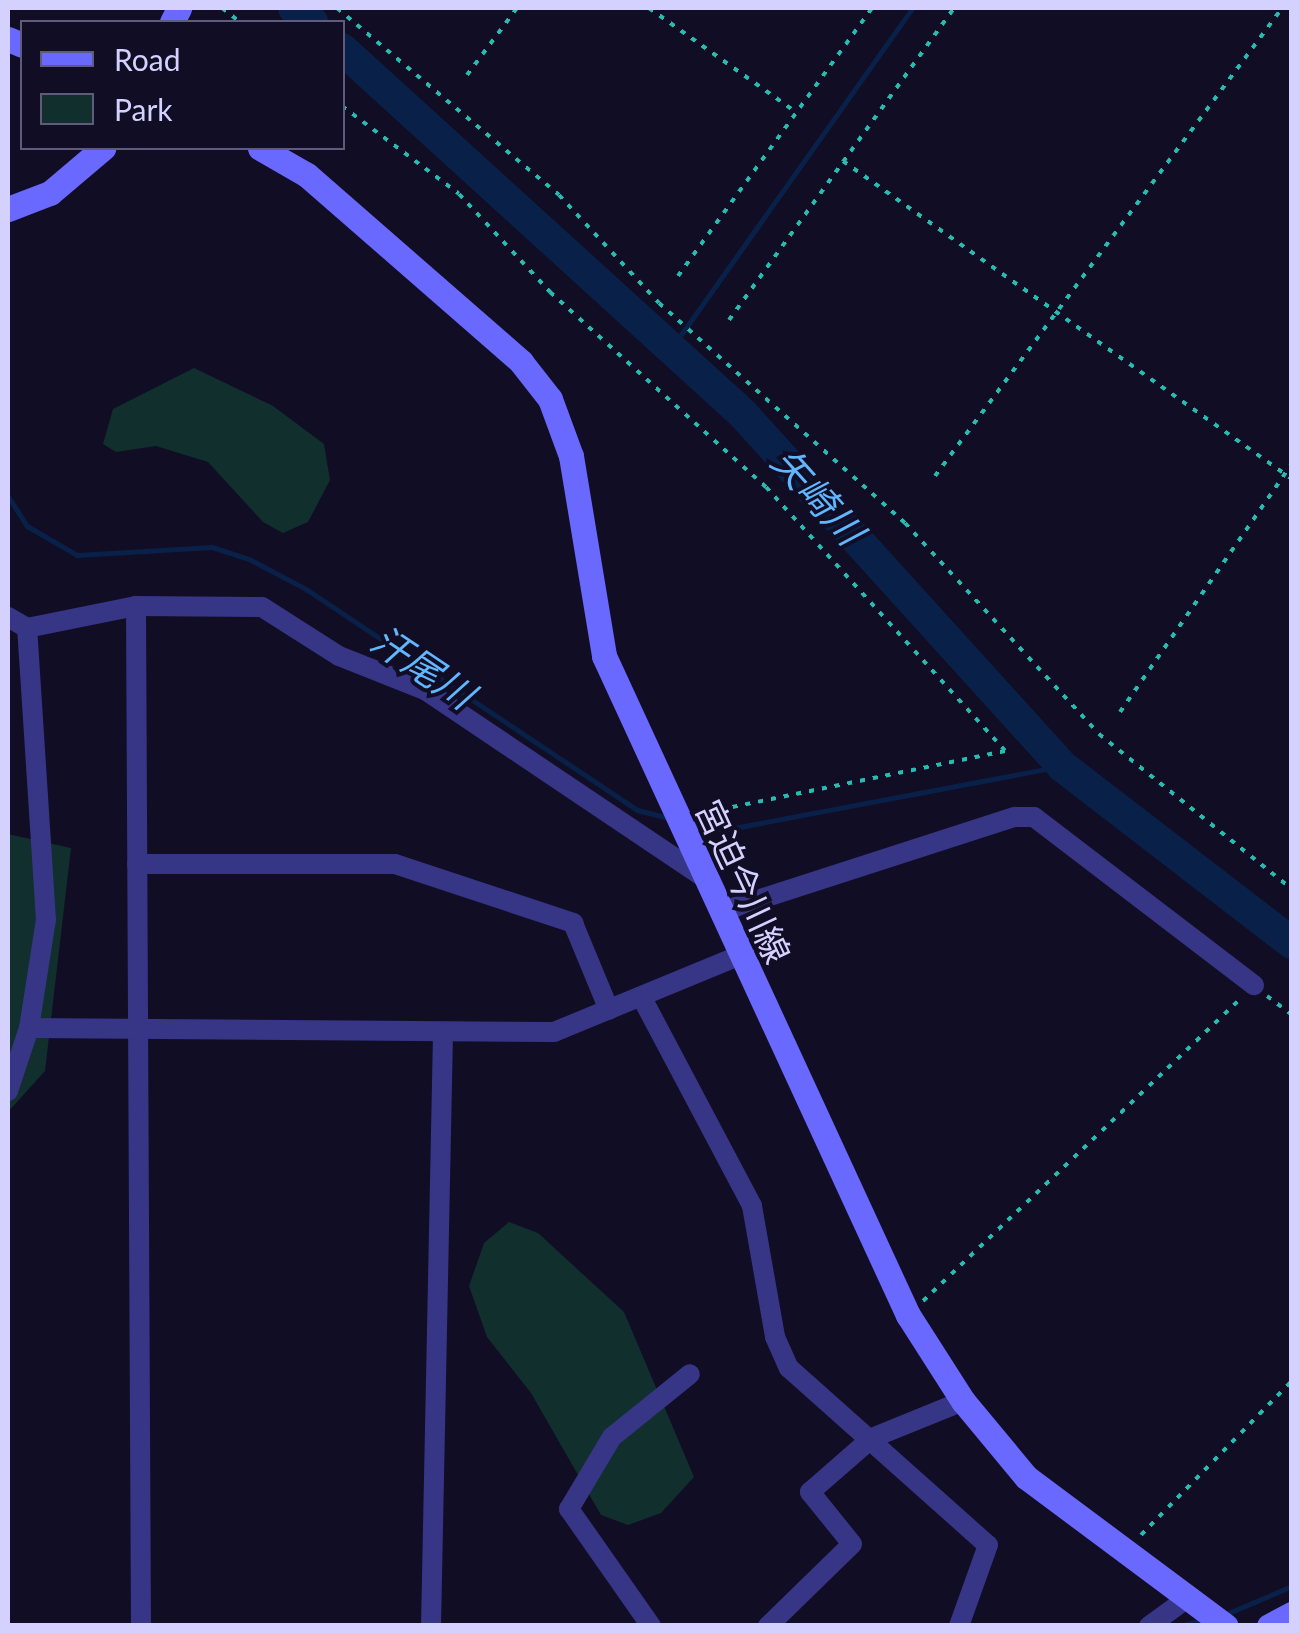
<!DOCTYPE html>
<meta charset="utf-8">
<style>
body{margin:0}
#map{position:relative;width:1299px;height:1633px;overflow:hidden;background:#110d25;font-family:Lato,"Noto Sans JP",sans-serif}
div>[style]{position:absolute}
.green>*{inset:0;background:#102f2d}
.stream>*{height:5px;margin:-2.5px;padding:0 2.5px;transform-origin:2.5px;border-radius:2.5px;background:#092148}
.river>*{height:32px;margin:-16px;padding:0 16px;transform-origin:16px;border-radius:16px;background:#092148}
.path>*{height:4px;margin-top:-2px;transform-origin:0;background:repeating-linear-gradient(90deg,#28bcb1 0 5px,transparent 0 13px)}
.street>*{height:20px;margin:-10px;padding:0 10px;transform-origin:10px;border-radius:10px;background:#373586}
.secondary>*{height:25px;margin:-12.5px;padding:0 12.5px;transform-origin:12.5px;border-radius:12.5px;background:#6968ff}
span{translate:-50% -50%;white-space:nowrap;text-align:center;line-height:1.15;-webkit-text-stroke:8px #110d25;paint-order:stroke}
.street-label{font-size:35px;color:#d5d1ff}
.water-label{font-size:38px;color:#5fb7ff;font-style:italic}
.frame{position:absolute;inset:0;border:10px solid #d5d1ff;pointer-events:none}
.legend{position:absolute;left:20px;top:20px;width:325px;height:130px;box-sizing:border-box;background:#110d25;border:2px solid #5f5b7c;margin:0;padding:12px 18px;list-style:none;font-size:30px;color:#d5d1ff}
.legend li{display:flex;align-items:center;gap:20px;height:50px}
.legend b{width:50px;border:2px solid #5f5b7c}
</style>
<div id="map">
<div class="green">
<i style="clip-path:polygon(194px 368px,273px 406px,324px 444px,330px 480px,308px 522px,283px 533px,263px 522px,208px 462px,156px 446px,116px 452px,103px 444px,113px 409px)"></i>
<i style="clip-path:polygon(8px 834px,71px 848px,45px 1071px,8px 1112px)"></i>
<i style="clip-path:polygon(509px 1222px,538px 1233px,624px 1312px,694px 1477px,661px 1513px,628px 1525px,601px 1515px,531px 1393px,487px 1337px,469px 1286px,484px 1243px)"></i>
</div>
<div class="stream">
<i style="left:673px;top:346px;width:414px;rotate:-54.7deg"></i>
<i style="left:8px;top:496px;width:36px;rotate:58deg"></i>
<i style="left:27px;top:526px;width:58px;rotate:30.1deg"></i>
<i style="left:77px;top:555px;width:135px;rotate:-3.4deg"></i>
<i style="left:212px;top:547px;width:39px;rotate:18deg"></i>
<i style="left:249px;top:559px;width:64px;rotate:27.8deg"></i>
<i style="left:306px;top:589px;width:398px;rotate:33.7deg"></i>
<i style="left:637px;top:810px;width:32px;rotate:14deg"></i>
<i style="left:693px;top:824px;width:26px;rotate:16deg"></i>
<i style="left:718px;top:831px;width:350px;rotate:-10.7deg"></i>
<i style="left:1226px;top:1614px;width:72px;rotate:-23deg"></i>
<i style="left:1180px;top:1626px;width:22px;rotate:-16deg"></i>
</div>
<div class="river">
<i style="left:294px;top:8px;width:23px;rotate:38deg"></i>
<i style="left:342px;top:49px;width:541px;rotate:42.3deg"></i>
<i style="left:742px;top:413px;width:476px;rotate:47.8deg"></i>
<i style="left:1062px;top:766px;width:290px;rotate:37.6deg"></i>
</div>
<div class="path">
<i style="left:222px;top:8px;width:23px;rotate:38deg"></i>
<i style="left:337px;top:8px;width:290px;rotate:40.1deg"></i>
<i style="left:559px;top:195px;width:147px;rotate:47.2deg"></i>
<i style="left:659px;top:303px;width:330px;rotate:41.8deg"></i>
<i style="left:905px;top:523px;width:287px;rotate:47.4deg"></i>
<i style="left:1099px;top:734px;width:248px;rotate:38.8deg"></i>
<i style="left:649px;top:8px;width:180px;rotate:35.3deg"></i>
<i style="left:467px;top:75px;width:84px;rotate:-53.3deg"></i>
<i style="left:342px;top:106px;width:146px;rotate:36.9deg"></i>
<i style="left:459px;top:194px;width:134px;rotate:47.1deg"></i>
<i style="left:550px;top:292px;width:291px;rotate:42.1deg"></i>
<i style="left:766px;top:487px;width:356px;rotate:47.8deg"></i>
<i style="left:1005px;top:751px;width:312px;rotate:168.4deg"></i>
<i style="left:843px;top:161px;width:550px;rotate:35.31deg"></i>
<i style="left:678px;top:276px;width:331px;rotate:-54.1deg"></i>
<i style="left:729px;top:320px;width:385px;rotate:-54.2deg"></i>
<i style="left:935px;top:476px;width:583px;rotate:-53.44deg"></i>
<i style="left:1120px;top:712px;width:302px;rotate:-55.3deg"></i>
<i style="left:1267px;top:996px;width:31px;rotate:37deg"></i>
<i style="left:923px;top:1301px;width:441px;rotate:-43.6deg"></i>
<i style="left:1141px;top:1535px;width:216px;rotate:-45.6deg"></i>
</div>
<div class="street">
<i style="left:136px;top:606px;width:1020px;rotate:89.72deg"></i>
<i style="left:8px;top:617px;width:22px;rotate:30deg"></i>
<i style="left:27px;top:628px;width:111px;rotate:-11.4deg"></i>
<i style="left:136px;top:606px;width:126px;rotate:0.5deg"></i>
<i style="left:262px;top:607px;width:91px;rotate:32.5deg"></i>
<i style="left:339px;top:656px;width:92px;rotate:21.6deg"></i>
<i style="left:425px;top:690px;width:335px;rotate:33.9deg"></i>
<i style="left:137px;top:864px;width:258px"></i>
<i style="left:395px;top:864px;width:188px;rotate:18.3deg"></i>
<i style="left:573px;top:923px;width:94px;rotate:67.5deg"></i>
<i style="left:720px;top:912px;width:310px;rotate:-17.9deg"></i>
<i style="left:1015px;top:817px;width:19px"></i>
<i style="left:1034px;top:817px;width:277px;rotate:37.4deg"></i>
<i style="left:642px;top:998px;width:235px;rotate:62.1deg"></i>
<i style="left:752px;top:1206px;width:133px;rotate:80deg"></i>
<i style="left:775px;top:1337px;width:34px;rotate:66deg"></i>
<i style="left:789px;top:1368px;width:266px;rotate:41.7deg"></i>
<i style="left:988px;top:1545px;width:86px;rotate:109.7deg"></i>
<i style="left:29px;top:1028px;width:525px;rotate:0.44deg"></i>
<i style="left:554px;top:1032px;width:202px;rotate:-22.4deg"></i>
<i style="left:8px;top:1091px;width:66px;rotate:-71.6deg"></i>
<i style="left:29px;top:1028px;width:109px;rotate:-81.1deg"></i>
<i style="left:46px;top:920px;width:293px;rotate:-93.7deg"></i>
<i style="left:431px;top:1626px;width:593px;rotate:-88.84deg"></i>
<i style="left:651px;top:1626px;width:143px;rotate:-125deg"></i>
<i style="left:569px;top:1509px;width:84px;rotate:-59.2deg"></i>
<i style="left:612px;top:1437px;width:100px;rotate:-38.9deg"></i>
<i style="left:768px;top:1626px;width:117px;rotate:-44.3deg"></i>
<i style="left:852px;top:1544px;width:67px;rotate:-128.9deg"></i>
<i style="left:810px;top:1492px;width:82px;rotate:-41.1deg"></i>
<i style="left:872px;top:1438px;width:98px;rotate:-22.1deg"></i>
<i style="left:1149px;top:1626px;width:49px;rotate:-35.9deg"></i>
</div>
<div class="secondary">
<i style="left:172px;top:22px;width:16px;rotate:-63deg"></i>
<i style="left:8px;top:39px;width:15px;rotate:23deg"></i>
<i style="left:260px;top:148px;width:54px;rotate:29.9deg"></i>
<i style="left:307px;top:175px;width:284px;rotate:41.1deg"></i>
<i style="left:521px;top:362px;width:47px;rotate:51.9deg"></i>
<i style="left:550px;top:399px;width:61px;rotate:69.8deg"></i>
<i style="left:571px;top:456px;width:203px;rotate:80.6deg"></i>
<i style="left:604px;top:656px;width:726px;rotate:65.24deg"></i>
<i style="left:908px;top:1315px;width:102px;rotate:57.4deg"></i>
<i style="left:963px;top:1401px;width:99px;rotate:50.3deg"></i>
<i style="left:1026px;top:1477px;width:249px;rotate:36.7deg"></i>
<i style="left:8px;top:209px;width:45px;rotate:-20.9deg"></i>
<i style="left:50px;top:193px;width:70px;rotate:-40.3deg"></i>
<i style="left:1269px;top:1626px;width:26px;rotate:-28deg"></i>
</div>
<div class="street-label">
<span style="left:744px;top:881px;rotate:65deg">宮迫今川線</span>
</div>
<div class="water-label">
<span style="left:818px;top:496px;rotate:48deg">矢崎川</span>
<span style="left:423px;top:667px;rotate:34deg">汗尾川</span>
</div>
<div class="frame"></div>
<ul class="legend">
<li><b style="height:12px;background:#6968ff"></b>Road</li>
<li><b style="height:28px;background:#102f2d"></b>Park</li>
</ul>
</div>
